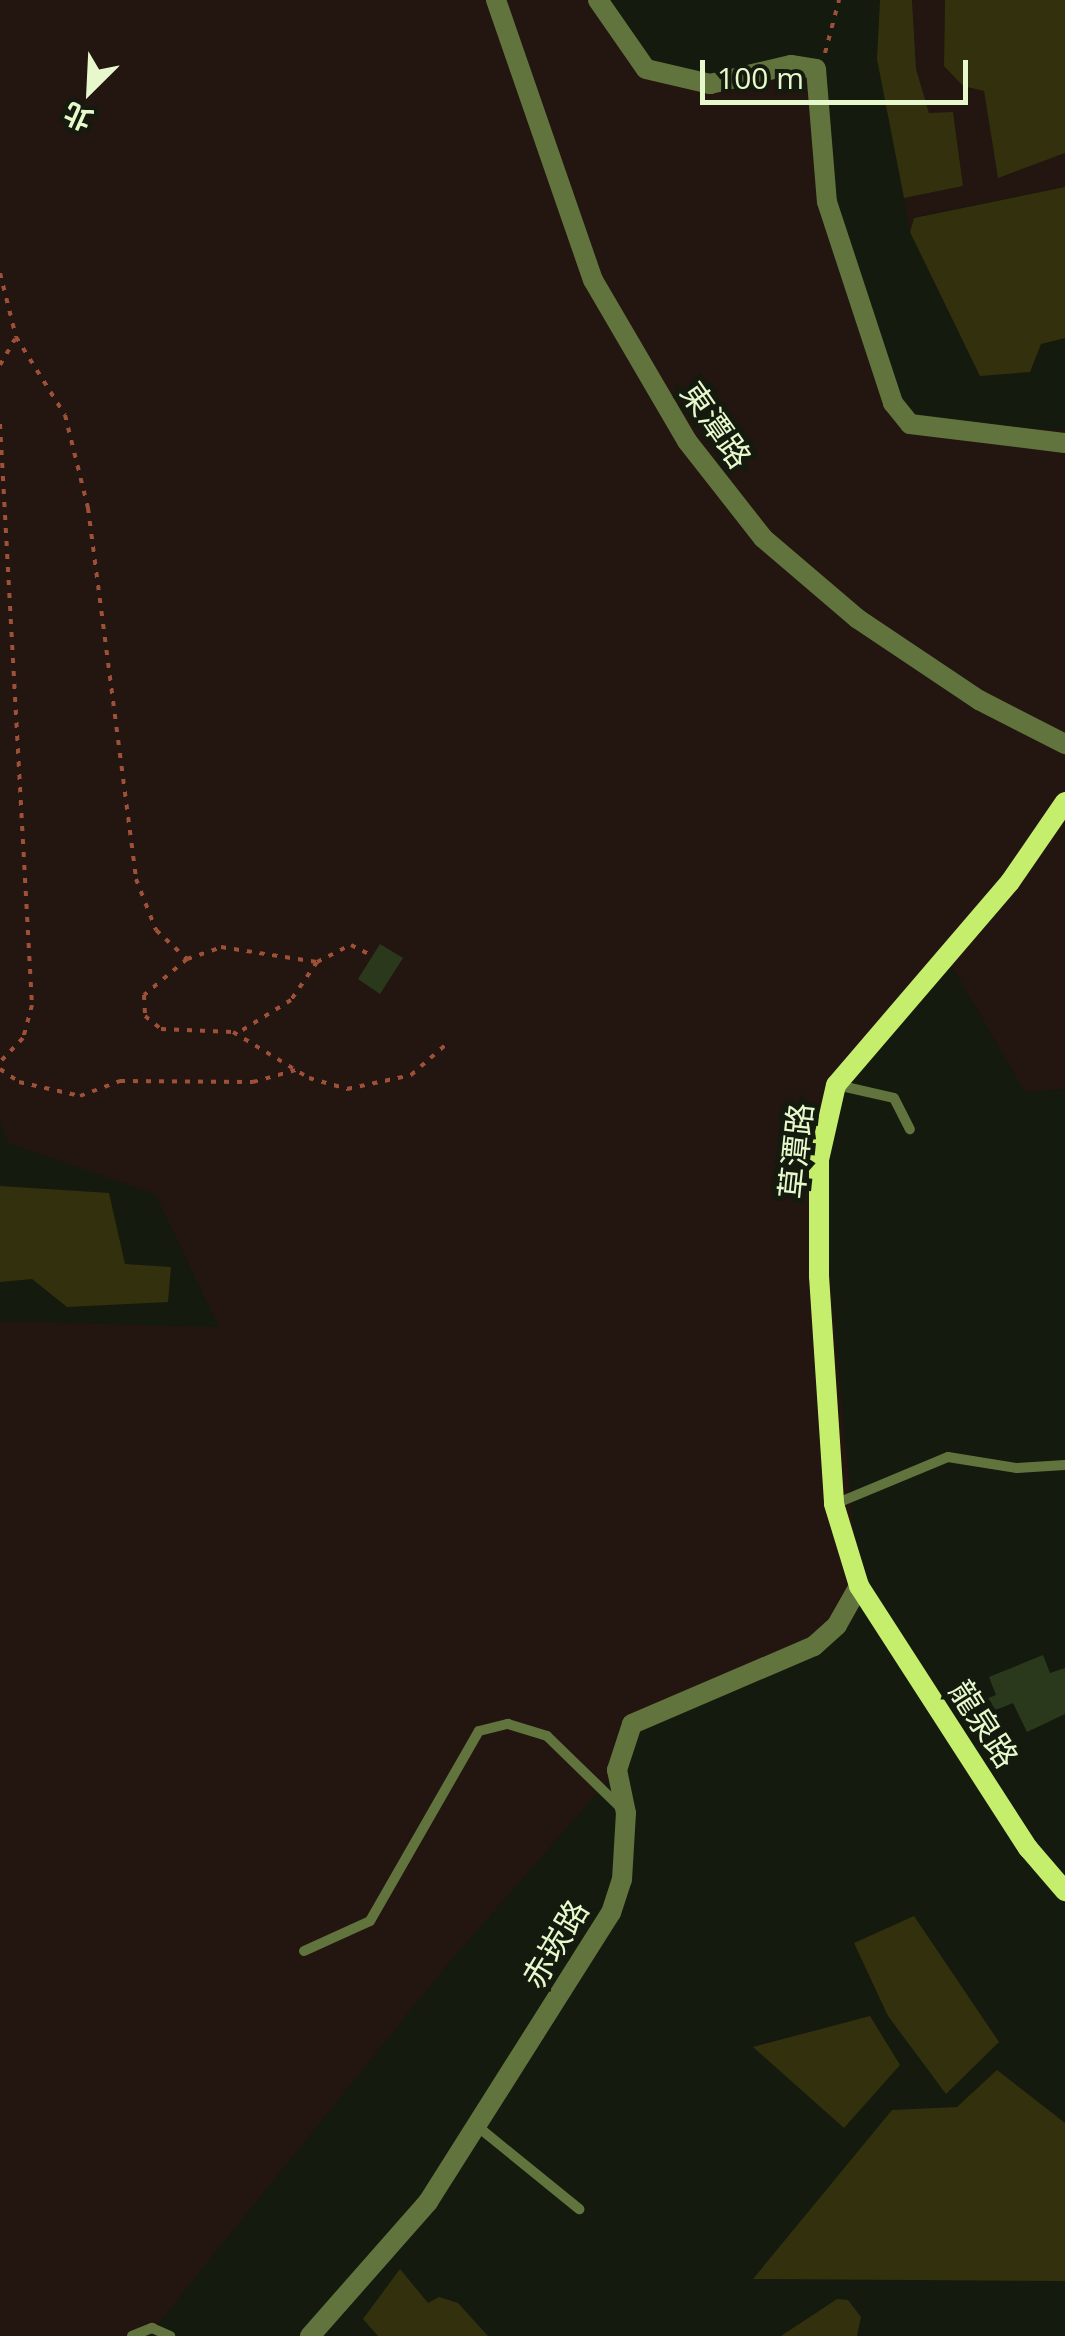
<!DOCTYPE html>
<meta charset="utf-8">
<style>
body{margin:0}
#map{position:relative;width:1065px;height:2336px;overflow:hidden;background:#141a0d;font-family:"Open Sans","Noto Sans TC",sans-serif}
div>[style]{position:absolute}
.green>*{inset:0;background:#231510}
.water>*{inset:0;background:#33300d}
.building>*{inset:0;background:#2a391b}
.path>*{height:4px;margin-top:-2px;transform-origin:0;background:repeating-linear-gradient(90deg,#9f5039 0 5px,transparent 0 13px)}
.lane>*{height:10px;margin:-5px;padding:0 5px;transform-origin:5px;border-radius:5px;background:#62743d}
.street>*{height:20px;margin:-10px;padding:0 10px;transform-origin:10px;border-radius:10px;background:#62743d}
.secondary>*{height:20px;margin:-10px;padding:0 10px;transform-origin:10px;border-radius:10px;background:#c6ee6d}
span{translate:-50% -50%;white-space:nowrap;text-align:center;line-height:1.15;-webkit-text-stroke:10px #141a0d;paint-order:stroke}
.street-label{font-size:32px;color:#e7f9cc}
.north{position:absolute;left:40px;top:40px;width:100px;height:100px;-webkit-text-stroke:8px #141a0d;paint-order:stroke;rotate:204deg;font-size:28px;font-weight:700;line-height:40px;text-align:center;color:#e7f9cc}
.north::after{content:'';display:block;margin:auto;width:35px;height:45px;background:#e7f9cc;clip-path:polygon(50% 0,100% 100%,50% 72%,0 100%)}
.scale{position:absolute;left:700px;top:60px;width:268px;height:45px;box-sizing:border-box;border:5px solid #e7f9cc;border-top:0;padding-left:12px;font-size:30px;line-height:35px;white-space:nowrap;color:#e7f9cc;-webkit-text-stroke:8px #141a0d;paint-order:stroke}
</style>
<div id="map">
<div class="green">
<i style="clip-path:polygon(0 0,598px 0,646px 69px,710px 84px,816px 69px,827px 202px,910px 424px,1065px 430px,1065px 1089px,1025px 1092px,946px 956px,836px 1085px,819px 1160px,859px 1586px,837px 1625px,655px 1714px,622px 1742px,617px 1770px,446px 1966px,148px 2336px,0 2336px,0 1321px,219px 1327px,155px 1194px,8px 1143px,0 1121px)"></i>
<i style="clip-path:polygon(912px 0,945px 0,944px 66px,963px 86px,984px 91px,998px 177px,1065px 153px,1065px 187px,914px 217px,910px 232px,904px 198px,963px 186px,953px 113px,929px 114px,916px 69px)"></i>
</div>
<div class="water">
<i style="clip-path:polygon(880px 0,912px 0,916px 69px,929px 113px,953px 112px,963px 186px,904px 198px,877px 59px)"></i>
<i style="clip-path:polygon(945px 0,1065px 0,1065px 153px,998px 178px,984px 91px,963px 86px,944px 66px)"></i>
<i style="clip-path:polygon(1065px 187px,1065px 338px,1041px 344px,1030px 372px,980px 376px,910px 232px,914px 218px)"></i>
<i style="clip-path:polygon(0 1186px,109px 1193px,125px 1264px,171px 1267px,168px 1302px,67px 1307px,32px 1279px,0 1282px)"></i>
<i style="clip-path:polygon(914px 1916px,999px 2042px,946px 2094px,888px 2016px,854px 1943px)"></i>
<i style="clip-path:polygon(870px 2016px,900px 2065px,844px 2128px,753px 2047px)"></i>
<i style="clip-path:polygon(997px 2070px,1065px 2123px,1065px 2281px,753px 2279px,892px 2110px,957px 2107px)"></i>
<i style="clip-path:polygon(400px 2269px,428px 2303px,439px 2297px,458px 2303px,488px 2336px,378px 2336px,363px 2319px)"></i>
<i style="clip-path:polygon(837px 2299px,848px 2300px,861px 2317px,857px 2336px,781px 2336px)"></i>
</div>
<div class="building">
<i style="clip-path:polygon(380px 944px,403px 958px,380px 994px,358px 979px)"></i>
<i style="clip-path:polygon(1043px 1655px,1050px 1673px,1065px 1668px,1065px 1714px,1027px 1732px,1013px 1703px,991px 1712px,986px 1699px,996px 1695px,989px 1677px)"></i>
</div>
<div class="path">
<i style="left:825px;top:53px;width:55px;rotate:-75.2deg"></i>
<i style="left:0;top:273px;width:66px;rotate:76deg"></i>
<i style="left:16px;top:337px;width:92px;rotate:57.9deg"></i>
<i style="left:65px;top:415px;width:96px;rotate:76.1deg"></i>
<i style="left:88px;top:508px;width:374px;rotate:82.6deg"></i>
<i style="left:136px;top:879px;width:55px;rotate:68.6deg"></i>
<i style="left:156px;top:930px;width:42px;rotate:43.1deg"></i>
<i style="left:187px;top:959px;width:56px;rotate:140.1deg"></i>
<i style="left:144px;top:995px;width:21px;rotate:87deg"></i>
<i style="left:145px;top:1016px;width:21px;rotate:39deg"></i>
<i style="left:161px;top:1029px;width:72px;rotate:2.4deg"></i>
<i style="left:233px;top:1032px;width:89px;rotate:31.2deg"></i>
<i style="left:309px;top:1078px;width:40px;rotate:16deg"></i>
<i style="left:347px;top:1089px;width:66px;rotate:-12.3deg"></i>
<i style="left:411px;top:1075px;width:52px;rotate:-41.1deg"></i>
<i style="left:0;top:365px;width:30px;rotate:-60deg"></i>
<i style="left:0;top:424px;width:582px;rotate:86.85deg"></i>
<i style="left:32px;top:1005px;width:34px;rotate:105deg"></i>
<i style="left:23px;top:1038px;width:33px;rotate:134deg"></i>
<i style="left:187px;top:959px;width:36px;rotate:-19deg"></i>
<i style="left:221px;top:947px;width:97px;rotate:8.9deg"></i>
<i style="left:317px;top:962px;width:46px;rotate:124.4deg"></i>
<i style="left:291px;top:1000px;width:65px;rotate:148.3deg"></i>
<i style="left:317px;top:962px;width:38px;rotate:-27deg"></i>
<i style="left:351px;top:945px;width:25px;rotate:27deg"></i>
<i style="left:0;top:1069px;width:23px;rotate:34deg"></i>
<i style="left:19px;top:1082px;width:63px;rotate:12.9deg"></i>
<i style="left:80px;top:1096px;width:43px;rotate:-20.6deg"></i>
<i style="left:120px;top:1081px;width:133px;rotate:0.4deg"></i>
<i style="left:253px;top:1082px;width:45px;rotate:-15.6deg"></i>
</div>
<div class="lane">
<i style="left:837px;top:1085px;width:58px;rotate:12.8deg"></i>
<i style="left:894px;top:1098px;width:35px;rotate:63deg"></i>
<i style="left:835px;top:1504px;width:122px;rotate:-22.6deg"></i>
<i style="left:948px;top:1457px;width:70px;rotate:9.1deg"></i>
<i style="left:1017px;top:1468px;width:48px;rotate:-3.6deg"></i>
<i style="left:304px;top:1951px;width:72px;rotate:-24.4deg"></i>
<i style="left:370px;top:1921px;width:219px;rotate:-60.2deg"></i>
<i style="left:479px;top:1731px;width:30px;rotate:-14deg"></i>
<i style="left:508px;top:1724px;width:41px;rotate:17.1deg"></i>
<i style="left:547px;top:1736px;width:105px;rotate:44.2deg"></i>
<i style="left:477px;top:2126px;width:132px;rotate:39.1deg"></i>
<i style="left:132px;top:2336px;width:22px;rotate:-22deg"></i>
<i style="left:152px;top:2328px;width:20px;rotate:24deg"></i>
</div>
<div class="street">
<i style="left:496px;top:0;width:296px;rotate:70.9deg"></i>
<i style="left:593px;top:280px;width:186px;rotate:59.7deg"></i>
<i style="left:687px;top:441px;width:123px;rotate:51.9deg"></i>
<i style="left:763px;top:538px;width:125px;rotate:40.5deg"></i>
<i style="left:858px;top:619px;width:146px;rotate:33.8deg"></i>
<i style="left:979px;top:700px;width:97px;rotate:27.1deg"></i>
<i style="left:598px;top:0;width:84px;rotate:55.2deg"></i>
<i style="left:646px;top:69px;width:66px;rotate:13.2deg"></i>
<i style="left:710px;top:84px;width:83px;rotate:-13.2deg"></i>
<i style="left:791px;top:65px;width:25px;rotate:9deg"></i>
<i style="left:816px;top:69px;width:133px;rotate:85.3deg"></i>
<i style="left:827px;top:202px;width:212px;rotate:71.8deg"></i>
<i style="left:893px;top:403px;width:27px;rotate:51deg"></i>
<i style="left:910px;top:424px;width:156px;rotate:7deg"></i>
<i style="left:310px;top:2336px;width:179px;rotate:-48.6deg"></i>
<i style="left:428px;top:2202px;width:342px;rotate:-57.7deg"></i>
<i style="left:611px;top:1913px;width:35px;rotate:-72deg"></i>
<i style="left:622px;top:1880px;width:67px;rotate:-86.6deg"></i>
<i style="left:626px;top:1813px;width:44px;rotate:-101.8deg"></i>
<i style="left:617px;top:1770px;width:48px;rotate:-71.9deg"></i>
<i style="left:632px;top:1724px;width:198px;rotate:-23.2deg"></i>
<i style="left:814px;top:1646px;width:31px;rotate:-42deg"></i>
<i style="left:837px;top:1625px;width:45px;rotate:-60.6deg"></i>
</div>
<div class="secondary">
<i style="left:1065px;top:802px;width:97px;rotate:124.5deg"></i>
<i style="left:1010px;top:882px;width:267px;rotate:130.6deg"></i>
<i style="left:836px;top:1085px;width:77px;rotate:102.8deg"></i>
<i style="left:819px;top:1160px;width:116px;rotate:90deg"></i>
<i style="left:819px;top:1276px;width:228px;rotate:86.2deg"></i>
<i style="left:834px;top:1504px;width:86px;rotate:73deg"></i>
<i style="left:859px;top:1586px;width:312px;rotate:57.2deg"></i>
<i style="left:1028px;top:1848px;width:57px;rotate:49.3deg"></i>
</div>
<div class="street-label">
<span style="left:716px;top:425px;rotate:55deg">東潭路</span>
<span style="left:796px;top:1151px;rotate:-84deg">草潭路</span>
<span style="left:984px;top:1724px;rotate:57deg">龍泉路</span>
<span style="left:555px;top:1944px;rotate:-59deg">赤崁路</span>
</div>
<div class="north">北</div>
<div class="scale">100 m</div>
</div>
